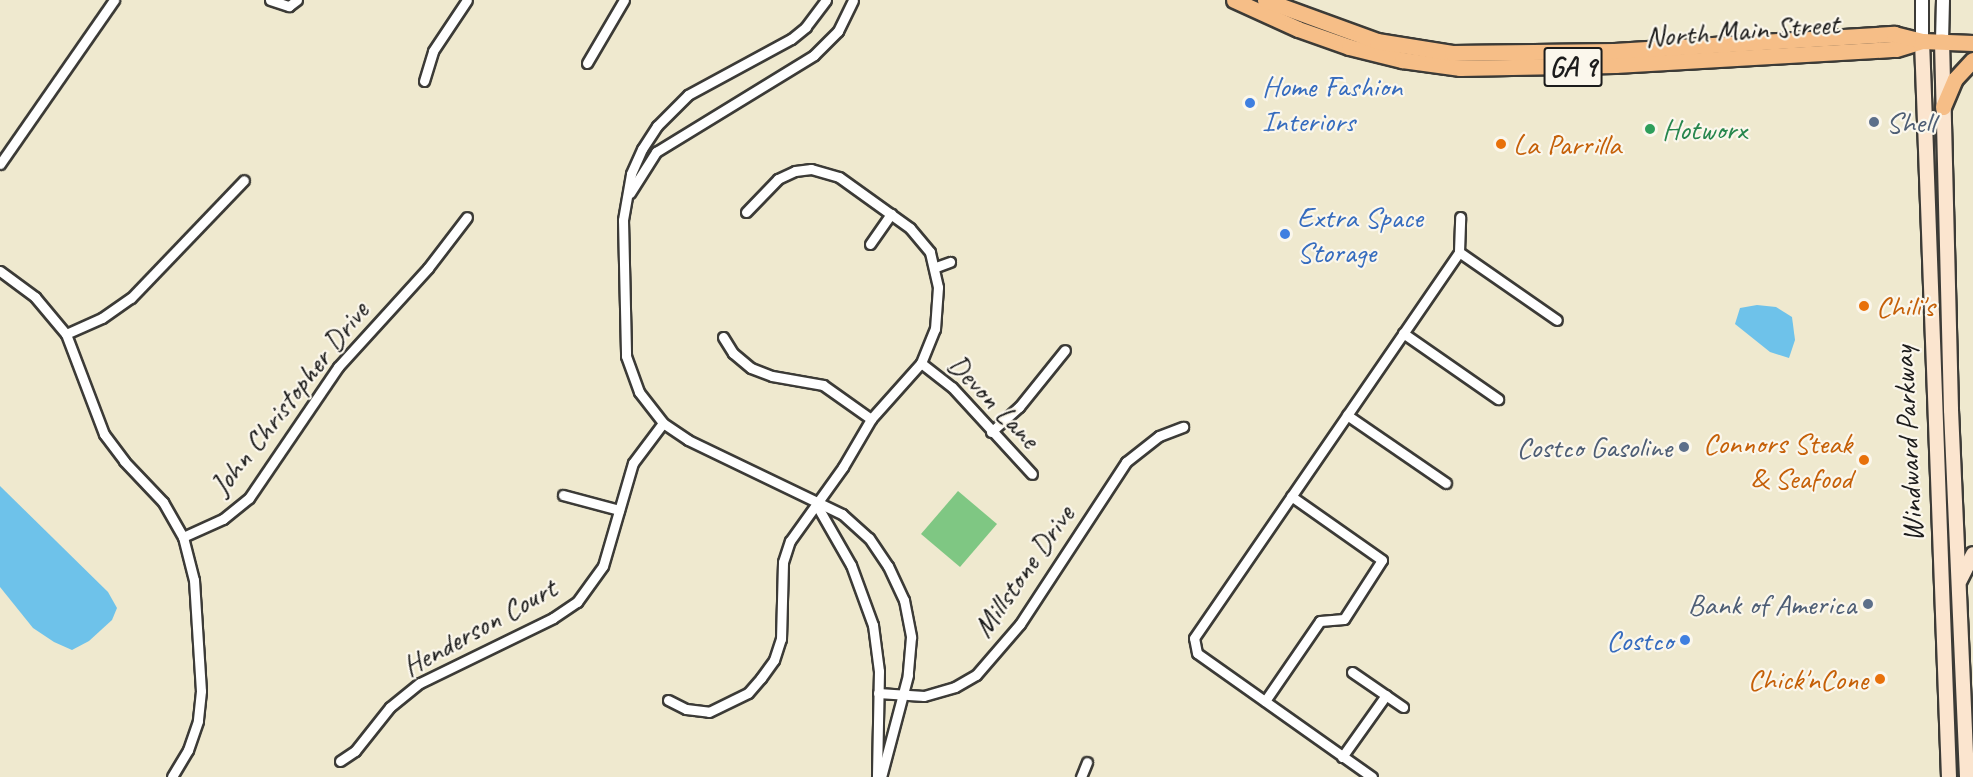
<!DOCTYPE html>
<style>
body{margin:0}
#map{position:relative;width:1973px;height:777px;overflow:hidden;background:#efe9cf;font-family:Caveat,sans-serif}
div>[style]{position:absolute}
.green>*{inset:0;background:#7fc783}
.water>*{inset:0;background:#6ec2ea}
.roads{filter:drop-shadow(2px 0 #3c3b37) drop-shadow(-2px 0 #3c3b37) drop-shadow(0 2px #3c3b37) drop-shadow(0 -2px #3c3b37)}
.minor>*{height:9px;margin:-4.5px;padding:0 4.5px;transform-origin:4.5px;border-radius:4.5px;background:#fff}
.tertiary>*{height:12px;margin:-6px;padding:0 6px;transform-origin:6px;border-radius:6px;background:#fff}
.secondary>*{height:14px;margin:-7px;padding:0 7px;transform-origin:7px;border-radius:7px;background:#fbe5cf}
.primary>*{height:15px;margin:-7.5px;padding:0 7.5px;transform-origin:7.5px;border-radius:7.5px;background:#f6be87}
.dots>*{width:16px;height:16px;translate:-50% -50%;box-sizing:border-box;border:3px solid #fbf7ec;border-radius:50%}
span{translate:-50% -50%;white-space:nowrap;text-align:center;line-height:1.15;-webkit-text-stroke:4.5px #fbf7ec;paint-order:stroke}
.shield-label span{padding:2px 4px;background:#fbf7ec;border:2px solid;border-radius:4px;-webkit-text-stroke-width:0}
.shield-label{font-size:28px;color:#1c1c1c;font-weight:700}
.street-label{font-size:30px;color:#1c1c1c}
.shop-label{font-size:30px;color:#366cbe}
.left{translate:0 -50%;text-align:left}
.right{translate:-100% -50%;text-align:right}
.service-label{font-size:30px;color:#4e5e75}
.leisure-label{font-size:30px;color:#27864d}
.food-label{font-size:30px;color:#c56008}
</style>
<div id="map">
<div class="green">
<i style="clip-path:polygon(1937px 281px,1942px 300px,1943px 379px,1938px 358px)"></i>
<i style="clip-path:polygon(958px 491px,997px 524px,960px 567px,921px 534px)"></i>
</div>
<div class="water">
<i style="clip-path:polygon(1757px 305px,1776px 307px,1792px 317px,1795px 340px,1789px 358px,1770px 352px,1735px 324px,1740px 308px)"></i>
<i style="clip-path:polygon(0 486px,108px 592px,117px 608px,112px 620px,89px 641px,72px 650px,54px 642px,33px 628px,0 587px)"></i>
</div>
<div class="roads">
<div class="minor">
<i style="left:270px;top:0;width:20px;rotate:18deg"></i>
<i style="left:289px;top:6px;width:10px;rotate:-37deg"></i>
<i style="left:826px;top:0;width:34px;rotate:127deg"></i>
<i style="left:806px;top:27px;width:19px;rotate:141deg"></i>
<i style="left:791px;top:39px;width:117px;rotate:151.5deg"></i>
<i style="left:688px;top:95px;width:44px;rotate:135deg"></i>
<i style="left:657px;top:126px;width:27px;rotate:123deg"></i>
<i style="left:642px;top:149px;width:27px;rotate:114deg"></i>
<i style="left:631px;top:174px;width:47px;rotate:99.9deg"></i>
<i style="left:623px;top:220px;width:136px;rotate:88.7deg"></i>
<i style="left:626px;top:356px;width:38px;rotate:70deg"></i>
<i style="left:639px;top:392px;width:39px;rotate:52deg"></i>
<i style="left:663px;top:423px;width:30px;rotate:34deg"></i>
<i style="left:688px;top:440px;width:171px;rotate:25.7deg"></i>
<i style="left:842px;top:514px;width:36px;rotate:42deg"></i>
<i style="left:869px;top:538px;width:34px;rotate:56deg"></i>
<i style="left:888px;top:566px;width:38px;rotate:65deg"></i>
<i style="left:904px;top:600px;width:38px;rotate:79deg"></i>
<i style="left:911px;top:637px;width:38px;rotate:95deg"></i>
<i style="left:908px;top:675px;width:106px;rotate:104.8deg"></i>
<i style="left:587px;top:63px;width:73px;rotate:-59.6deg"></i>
<i style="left:424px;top:81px;width:31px;rotate:-73deg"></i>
<i style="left:433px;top:51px;width:61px;rotate:-56.3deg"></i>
<i style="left:0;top:164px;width:200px;rotate:-55.2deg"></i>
<i style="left:630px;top:193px;width:49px;rotate:-57.6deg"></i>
<i style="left:656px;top:152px;width:185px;rotate:-31.5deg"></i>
<i style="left:814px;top:55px;width:34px;rotate:-45deg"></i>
<i style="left:838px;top:31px;width:34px;rotate:-64deg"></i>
<i style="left:870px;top:244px;width:37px;rotate:-55deg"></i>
<i style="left:1459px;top:252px;width:119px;rotate:34.8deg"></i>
<i style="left:936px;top:267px;width:15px;rotate:-20deg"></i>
<i style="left:0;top:271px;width:44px;rotate:36.6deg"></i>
<i style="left:35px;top:297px;width:48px;rotate:50deg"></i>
<i style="left:66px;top:334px;width:107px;rotate:69.2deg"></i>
<i style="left:104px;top:434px;width:34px;rotate:53deg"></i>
<i style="left:124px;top:461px;width:57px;rotate:46.4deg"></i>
<i style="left:163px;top:502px;width:40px;rotate:60.3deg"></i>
<i style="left:183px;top:537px;width:44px;rotate:75.7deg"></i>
<i style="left:194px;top:580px;width:111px;rotate:86.4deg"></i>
<i style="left:201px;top:691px;width:30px;rotate:96deg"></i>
<i style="left:198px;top:721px;width:31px;rotate:109deg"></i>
<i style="left:188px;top:750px;width:31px;rotate:121deg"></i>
<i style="left:1403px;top:333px;width:116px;rotate:34.8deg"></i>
<i style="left:66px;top:334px;width:39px;rotate:-24deg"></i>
<i style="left:102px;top:318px;width:35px;rotate:-35deg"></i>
<i style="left:131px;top:298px;width:163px;rotate:-46.2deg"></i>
<i style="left:723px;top:337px;width:19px;rotate:58deg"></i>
<i style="left:733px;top:353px;width:23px;rotate:40deg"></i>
<i style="left:751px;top:368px;width:22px;rotate:21deg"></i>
<i style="left:772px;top:376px;width:52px;rotate:10deg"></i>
<i style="left:823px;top:385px;width:59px;rotate:35.3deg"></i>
<i style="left:921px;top:363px;width:39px;rotate:38deg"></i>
<i style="left:952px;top:387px;width:118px;rotate:47.4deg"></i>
<i style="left:1347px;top:415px;width:120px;rotate:34.5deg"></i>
<i style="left:991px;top:432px;width:38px;rotate:-42deg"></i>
<i style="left:1019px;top:407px;width:73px;rotate:-51.1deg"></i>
<i style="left:563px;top:495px;width:58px;rotate:15deg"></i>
<i style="left:816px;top:504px;width:70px;rotate:60.2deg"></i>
<i style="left:851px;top:565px;width:64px;rotate:69.9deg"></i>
<i style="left:873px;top:625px;width:46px;rotate:82.6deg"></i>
<i style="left:879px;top:671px;width:106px;rotate:91.1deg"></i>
<i style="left:183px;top:537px;width:44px;rotate:-24.2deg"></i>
<i style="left:223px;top:519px;width:33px;rotate:-39deg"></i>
<i style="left:249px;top:498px;width:158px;rotate:-55.8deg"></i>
<i style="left:338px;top:367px;width:134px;rotate:-47.7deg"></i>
<i style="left:428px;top:268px;width:64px;rotate:-52.6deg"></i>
<i style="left:1352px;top:672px;width:62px;rotate:34.5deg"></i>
<i style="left:878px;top:693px;width:46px;rotate:3.7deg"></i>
<i style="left:924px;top:696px;width:32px;rotate:-16deg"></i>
<i style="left:955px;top:687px;width:24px;rotate:-30deg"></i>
<i style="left:976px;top:675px;width:67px;rotate:-49.2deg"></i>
<i style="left:1020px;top:624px;width:194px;rotate:-56.8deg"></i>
<i style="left:1126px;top:462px;width:42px;rotate:-38.2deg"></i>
<i style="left:1159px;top:436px;width:26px;rotate:-21deg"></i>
<i style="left:668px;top:700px;width:20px;rotate:27deg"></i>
<i style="left:686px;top:709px;width:23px;rotate:7deg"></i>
<i style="left:709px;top:712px;width:43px;rotate:-26deg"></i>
<i style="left:748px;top:693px;width:20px;rotate:-49deg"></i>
<i style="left:761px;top:678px;width:22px;rotate:-54deg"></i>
<i style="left:774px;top:660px;width:22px;rotate:-72deg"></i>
<i style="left:781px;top:639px;width:77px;rotate:-88.5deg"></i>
<i style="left:783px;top:562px;width:22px;rotate:-72deg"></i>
<i style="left:790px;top:541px;width:91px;rotate:-54.4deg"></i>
<i style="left:843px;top:467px;width:56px;rotate:-59.7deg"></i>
<i style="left:871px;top:419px;width:75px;rotate:-48.2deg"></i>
<i style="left:921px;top:363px;width:37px;rotate:-68deg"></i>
<i style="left:935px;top:329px;width:42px;rotate:-85.9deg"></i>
<i style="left:938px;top:287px;width:36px;rotate:-103deg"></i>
<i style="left:930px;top:252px;width:31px;rotate:-130deg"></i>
<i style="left:910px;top:228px;width:87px;rotate:-144.3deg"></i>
<i style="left:839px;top:177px;width:29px;rotate:-164deg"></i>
<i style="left:811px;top:169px;width:16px;rotate:173deg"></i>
<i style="left:795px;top:171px;width:19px;rotate:155deg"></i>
<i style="left:778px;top:179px;width:46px;rotate:134.1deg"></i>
<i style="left:1265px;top:701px;width:97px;rotate:-55.5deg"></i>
<i style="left:1320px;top:621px;width:24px;rotate:-5deg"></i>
<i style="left:1344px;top:619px;width:70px;rotate:-57.2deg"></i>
<i style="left:1382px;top:560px;width:111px;rotate:-144.9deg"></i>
<i style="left:1342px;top:757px;width:76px;rotate:-54.6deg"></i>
<i style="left:340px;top:761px;width:18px;rotate:-34deg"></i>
<i style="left:355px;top:751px;width:56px;rotate:-51.5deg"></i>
<i style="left:390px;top:707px;width:38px;rotate:-39deg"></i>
<i style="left:420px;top:683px;width:148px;rotate:-26deg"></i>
<i style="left:553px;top:618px;width:29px;rotate:-34deg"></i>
<i style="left:577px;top:602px;width:44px;rotate:-54.2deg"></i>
<i style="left:603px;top:566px;width:107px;rotate:-73.8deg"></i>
<i style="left:633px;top:463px;width:50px;rotate:-53.1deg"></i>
<i style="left:1081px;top:777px;width:16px;rotate:-68deg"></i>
<i style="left:1372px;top:777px;width:214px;rotate:-144.7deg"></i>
<i style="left:1197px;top:653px;width:15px;rotate:-101deg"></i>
<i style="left:1194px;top:638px;width:468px;rotate:-55.5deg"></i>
<i style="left:1459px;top:252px;width:35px;rotate:-88deg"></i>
</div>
<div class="tertiary">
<i style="left:1922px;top:41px;width:41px;rotate:-90deg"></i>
<i style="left:1942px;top:41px;width:41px;rotate:-88.6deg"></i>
</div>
<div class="secondary">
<i style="left:1922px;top:41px;width:736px;rotate:87.9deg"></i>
<i style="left:1942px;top:41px;width:369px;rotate:88.6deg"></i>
<i style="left:1951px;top:410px;width:367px;rotate:87.5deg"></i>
<i style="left:1960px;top:580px;width:29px;rotate:-63deg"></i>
</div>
<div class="primary">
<i style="left:1234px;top:0;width:70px;rotate:24.4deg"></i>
<i style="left:1298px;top:29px;width:54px;rotate:19.4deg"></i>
<i style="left:1349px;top:47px;width:55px;rotate:13.8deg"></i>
<i style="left:1402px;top:60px;width:59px;rotate:7.9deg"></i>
<i style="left:1460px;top:68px;width:155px;rotate:-1.1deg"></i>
<i style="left:1615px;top:65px;width:281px;rotate:-3.3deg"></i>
<i style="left:1896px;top:49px;width:27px;rotate:-17deg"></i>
<i style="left:1265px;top:0;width:119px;rotate:20.1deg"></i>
<i style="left:1377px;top:41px;width:76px;rotate:9.1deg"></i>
<i style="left:1452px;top:53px;width:162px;rotate:-0.7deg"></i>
<i style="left:1614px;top:51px;width:281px;rotate:-3.5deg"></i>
<i style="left:1894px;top:34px;width:29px;rotate:14deg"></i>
<i style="left:1922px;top:41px;width:51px;rotate:2.2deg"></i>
<i style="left:1943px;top:107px;width:30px;rotate:-67deg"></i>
<i style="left:1955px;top:79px;width:26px;rotate:-47deg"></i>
</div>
</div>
<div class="dots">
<i style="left:1250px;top:103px;background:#3f7fe0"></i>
<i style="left:1874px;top:122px;background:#5c6f8a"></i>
<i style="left:1650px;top:129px;background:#2e9e5b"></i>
<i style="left:1501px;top:144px;background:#e8710a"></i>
<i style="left:1285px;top:234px;background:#3f7fe0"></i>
<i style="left:1864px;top:306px;background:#e8710a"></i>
<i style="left:1684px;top:447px;background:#5c6f8a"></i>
<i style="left:1864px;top:460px;background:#e8710a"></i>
<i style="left:1868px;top:604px;background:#5c6f8a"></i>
<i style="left:1685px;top:640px;background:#3f7fe0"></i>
<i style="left:1880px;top:679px;background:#e8710a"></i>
</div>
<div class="shield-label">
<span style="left:1573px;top:67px">GA 9</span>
</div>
<div class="street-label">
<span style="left:1742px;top:30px;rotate:-4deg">North Main Street</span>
<span style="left:289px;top:398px;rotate:-52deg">John Christopher Drive</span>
<span style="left:994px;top:401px;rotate:46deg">Devon Lane</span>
<span style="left:1908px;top:444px;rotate:-93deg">Windward Parkway</span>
<span style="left:1023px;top:571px;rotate:-55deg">Millstone Drive</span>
<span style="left:479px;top:627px;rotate:-29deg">Henderson Court</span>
</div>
<div class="shop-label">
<span class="left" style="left:1262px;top:103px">Home Fashion<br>Interiors</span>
<span class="left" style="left:1297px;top:234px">Extra Space<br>Storage</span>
<span class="right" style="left:1673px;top:640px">Costco</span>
</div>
<div class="service-label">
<span class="left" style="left:1886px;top:122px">Shell</span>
<span class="right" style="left:1672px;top:447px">Costco Gasoline</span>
<span class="right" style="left:1856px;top:604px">Bank of America</span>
</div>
<div class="leisure-label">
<span class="left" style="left:1662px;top:129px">Hotworx</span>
</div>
<div class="food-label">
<span class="left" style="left:1513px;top:144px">La Parrilla</span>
<span class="left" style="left:1876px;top:306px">Chili's</span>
<span class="right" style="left:1852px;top:460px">Connors Steak<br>&amp; Seafood</span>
<span class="right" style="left:1868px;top:679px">Chick'nCone</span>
</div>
</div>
